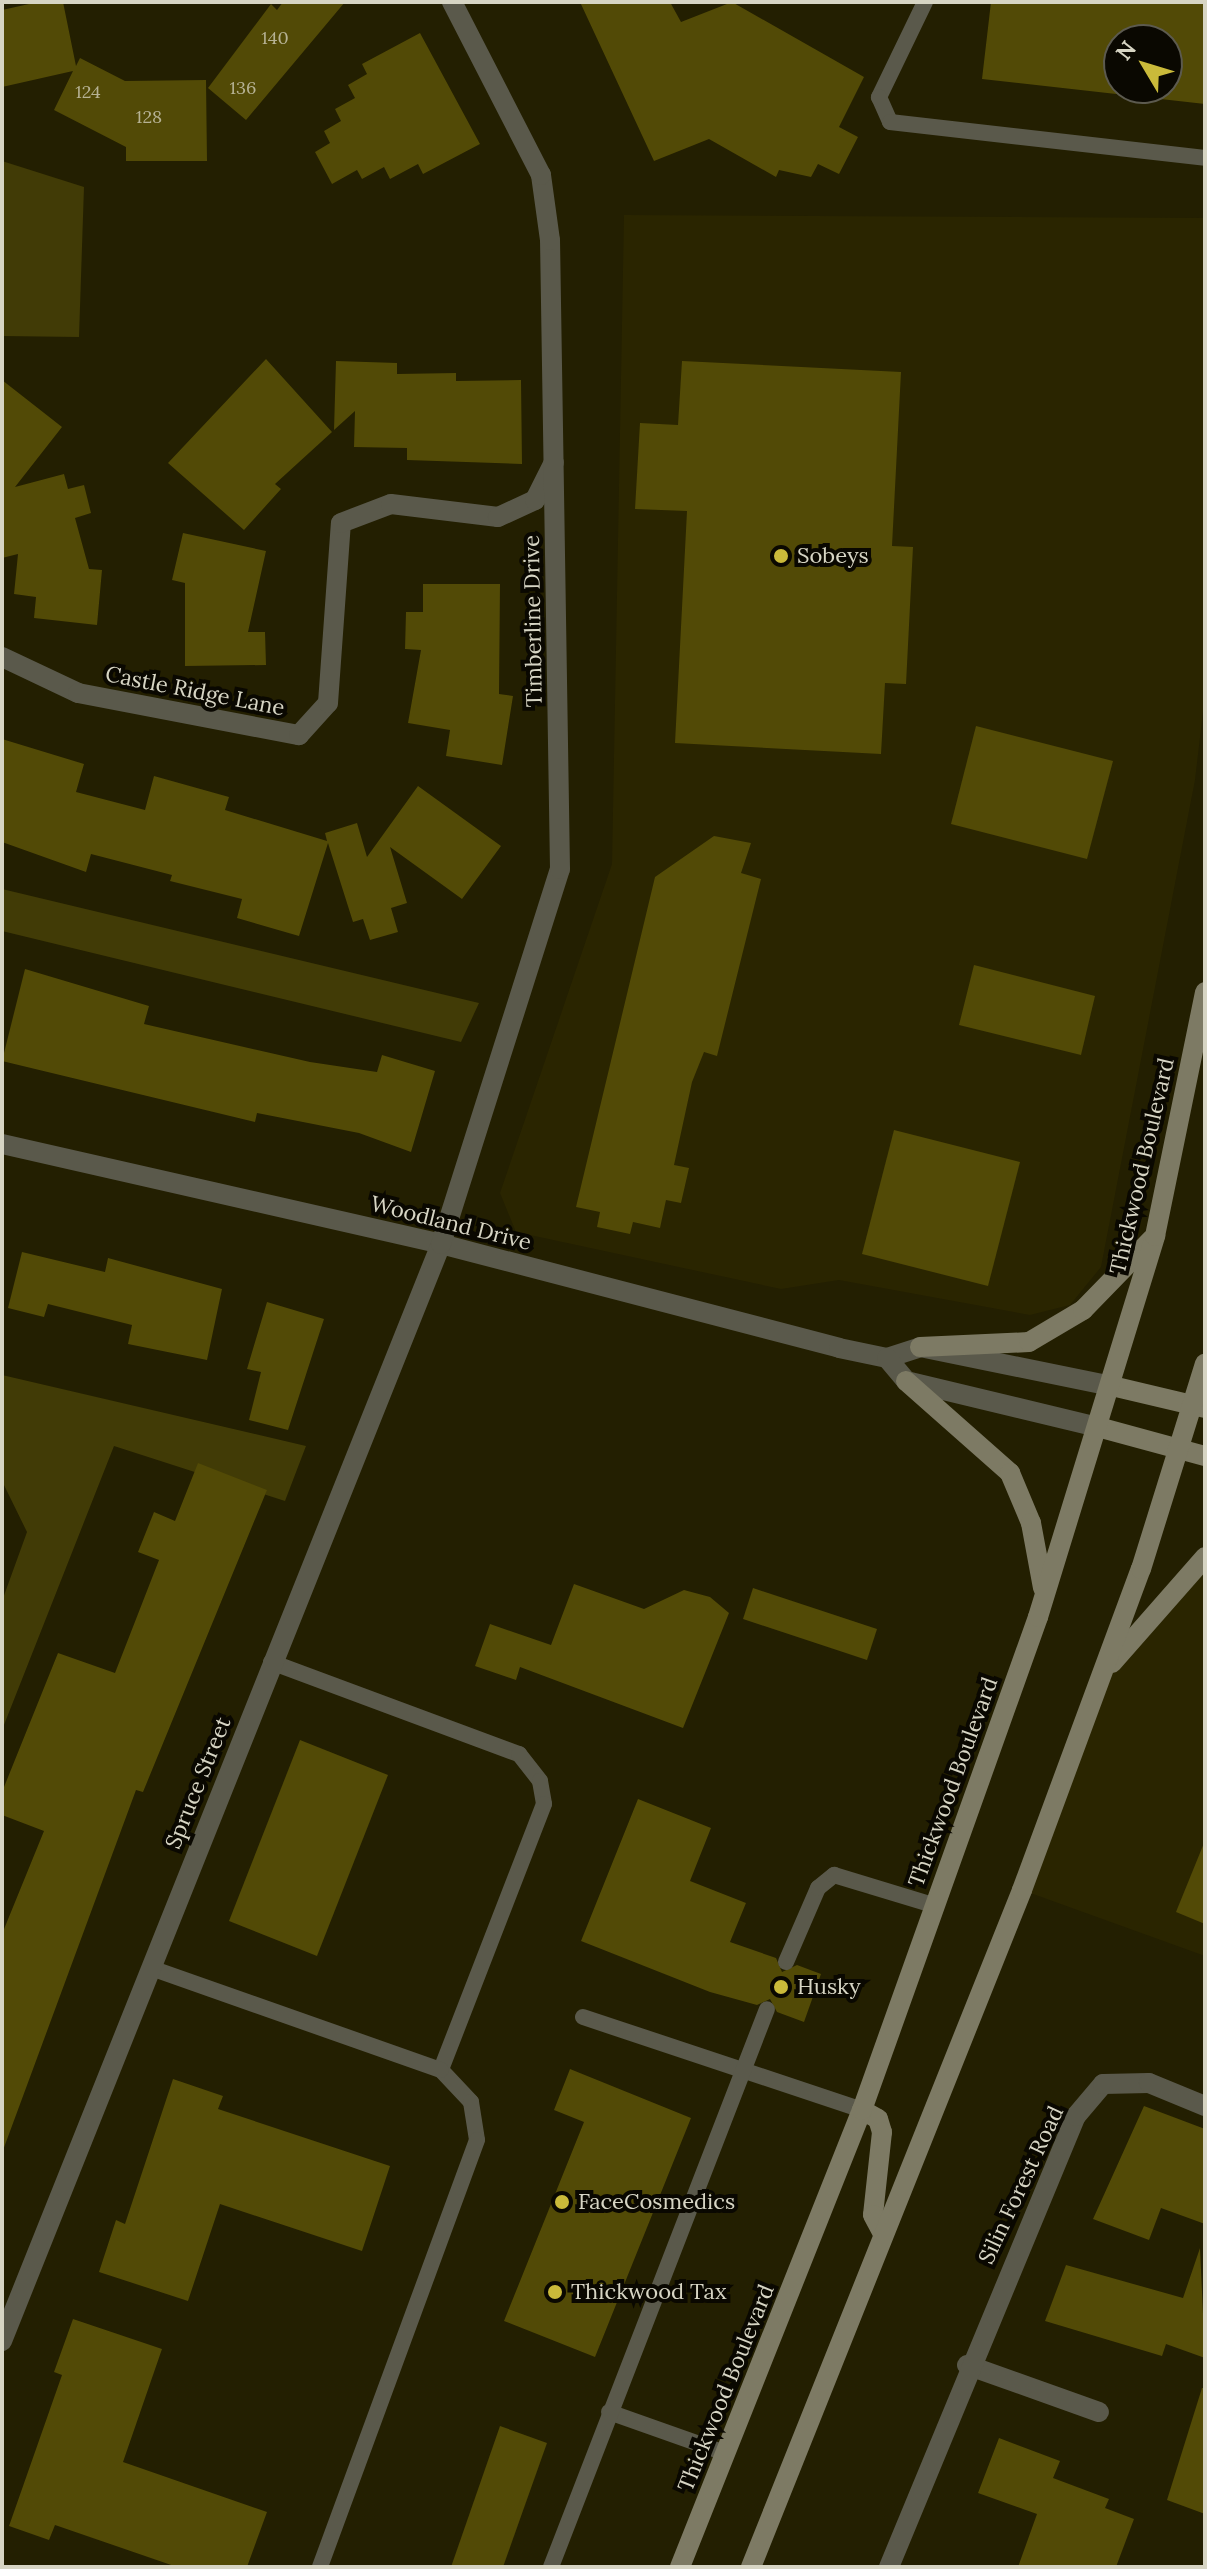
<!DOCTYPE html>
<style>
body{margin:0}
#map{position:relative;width:1207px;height:2569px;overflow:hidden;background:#231f01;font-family:Lora,serif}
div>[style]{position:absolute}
.built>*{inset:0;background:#2a2500}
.green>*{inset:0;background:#413b06}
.building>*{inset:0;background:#524a06}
.lane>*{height:16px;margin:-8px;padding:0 8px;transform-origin:8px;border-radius:8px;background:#5a594b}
.street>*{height:20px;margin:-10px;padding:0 10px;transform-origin:10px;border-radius:10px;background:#5a594b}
.secondary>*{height:20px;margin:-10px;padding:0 10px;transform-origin:10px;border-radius:10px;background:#7d7a64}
.dots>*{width:22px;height:22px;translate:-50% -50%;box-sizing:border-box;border:4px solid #0a0801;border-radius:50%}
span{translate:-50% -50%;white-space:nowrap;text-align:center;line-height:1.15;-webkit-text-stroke:8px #0a0801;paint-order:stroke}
.number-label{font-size:18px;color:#b6b294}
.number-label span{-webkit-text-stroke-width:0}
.poi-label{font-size:22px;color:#d7d5c4}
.left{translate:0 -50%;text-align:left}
.street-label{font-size:22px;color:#d7d5c4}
.frame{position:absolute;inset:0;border:4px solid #d7d5c4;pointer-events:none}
.north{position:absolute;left:1103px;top:24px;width:80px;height:80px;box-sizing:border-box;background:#0a0801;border:2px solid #5c5a4f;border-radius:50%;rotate:308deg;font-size:22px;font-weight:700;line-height:32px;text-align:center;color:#d7d5c4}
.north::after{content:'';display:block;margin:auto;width:28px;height:36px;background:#caba3a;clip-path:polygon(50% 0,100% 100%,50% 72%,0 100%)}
</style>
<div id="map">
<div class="built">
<i style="clip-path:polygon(624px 215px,1205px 218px,1205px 695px,1195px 780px,1101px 1267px,1070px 1305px,1030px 1315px,839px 1280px,781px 1289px,516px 1232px,500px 1193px,612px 864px)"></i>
<i style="clip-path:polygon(1205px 1557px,1205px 1956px,1022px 1890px,1102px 1675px)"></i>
</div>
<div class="green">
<i style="clip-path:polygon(2px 161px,84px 187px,79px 337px,2px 336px)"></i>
<i style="clip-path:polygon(2px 889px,479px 1003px,461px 1042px,2px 931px)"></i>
<i style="clip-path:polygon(2px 1375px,306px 1446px,285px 1501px,114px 1446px,2px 1730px,2px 1601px,27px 1532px,2px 1481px)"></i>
</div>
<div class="building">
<i style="clip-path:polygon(38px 2px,63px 2px,76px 66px,80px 58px,125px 81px,206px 80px,207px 161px,126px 161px,126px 147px,54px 110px,73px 71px,2px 87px,2px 10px)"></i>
<i style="clip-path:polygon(283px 2px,345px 2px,246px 120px,208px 88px,271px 4px,277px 10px)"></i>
<i style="clip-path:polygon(580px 2px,670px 2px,681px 22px,732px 2px,864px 77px,839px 127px,858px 137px,839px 174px,818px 164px,811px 177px,779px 170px,776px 177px,709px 139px,654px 161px)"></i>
<i style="clip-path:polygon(evenodd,991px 2px,1205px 2px,1205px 104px,982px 79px,991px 2px,1119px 40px,1167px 40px,1167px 88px,1119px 88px,1119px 40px)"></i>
<i style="clip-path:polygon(420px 33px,480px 144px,423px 174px,418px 164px,390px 179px,384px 167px,362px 179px,357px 170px,332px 184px,315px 152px,330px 143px,324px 131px,341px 121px,335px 109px,355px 98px,348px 85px,367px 74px,362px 64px)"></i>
<i style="clip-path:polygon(266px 359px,332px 432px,275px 484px,281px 489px,244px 530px,168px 463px)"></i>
<i style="clip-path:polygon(336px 361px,397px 363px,397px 374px,456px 373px,456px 381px,521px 380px,522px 464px,407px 460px,407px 448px,354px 447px,355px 411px,334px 430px)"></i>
<i style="clip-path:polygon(682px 361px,901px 372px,892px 546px,913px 547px,906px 684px,885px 683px,881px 754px,675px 743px,687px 511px,635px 509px,640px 423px,678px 425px)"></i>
<i style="clip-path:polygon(2px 380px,62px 427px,15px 487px,64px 474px,68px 489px,84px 485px,91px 513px,75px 518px,89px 569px,102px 570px,97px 625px,34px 618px,36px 597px,14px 594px,18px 554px,2px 558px)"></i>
<i style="clip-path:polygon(183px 533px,266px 551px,248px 632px,265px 632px,266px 665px,185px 666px,185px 583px,172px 580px)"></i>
<i style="clip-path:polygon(423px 584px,500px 584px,499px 694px,513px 696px,502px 765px,446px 756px,450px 730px,408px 723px,421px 650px,405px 649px,406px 612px,423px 612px)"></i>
<i style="clip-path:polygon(976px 726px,1113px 761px,1087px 859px,951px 824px)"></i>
<i style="clip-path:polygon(2px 739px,84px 764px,76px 792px,145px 810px,154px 776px,229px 797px,225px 810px,327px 841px,325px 833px,357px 823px,367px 857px,418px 786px,501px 846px,462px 899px,390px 847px,407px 903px,391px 908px,398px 932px,370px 940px,363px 919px,353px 922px,328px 843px,299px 936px,237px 918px,242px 899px,170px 881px,172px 875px,91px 854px,86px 872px,2px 842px)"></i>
<i style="clip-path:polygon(714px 836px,751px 843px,741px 873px,761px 879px,717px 1056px,704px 1052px,692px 1082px,674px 1165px,689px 1168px,681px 1203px,666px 1200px,660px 1228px,633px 1222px,630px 1234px,597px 1227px,600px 1212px,576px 1207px,655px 877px)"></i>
<i style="clip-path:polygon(974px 965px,1095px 996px,1081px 1055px,959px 1025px)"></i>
<i style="clip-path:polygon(25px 969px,149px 1006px,144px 1024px,310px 1062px,377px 1072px,382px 1055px,435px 1071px,411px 1152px,359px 1133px,257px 1113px,255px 1122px,2px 1061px)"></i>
<i style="clip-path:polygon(894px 1130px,1020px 1162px,988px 1286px,862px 1254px)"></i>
<i style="clip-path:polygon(22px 1252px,105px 1272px,108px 1258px,222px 1289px,207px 1360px,128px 1344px,132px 1325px,48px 1304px,44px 1317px,8px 1308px)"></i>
<i style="clip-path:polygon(267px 1302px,324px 1319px,288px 1430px,249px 1420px,261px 1372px,247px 1369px)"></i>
<i style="clip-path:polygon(198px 1463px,267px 1490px,143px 1792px,136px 1790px,2px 2153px,2px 1934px,44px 1831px,2px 1815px,2px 1792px,58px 1653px,115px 1673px,159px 1560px,138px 1552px,154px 1512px,175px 1521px)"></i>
<i style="clip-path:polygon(574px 1584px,644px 1609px,684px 1590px,710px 1597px,729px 1613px,683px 1728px,520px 1667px,516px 1680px,475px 1666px,490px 1624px,551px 1645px)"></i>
<i style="clip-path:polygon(753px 1588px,877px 1629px,867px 1660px,743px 1619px)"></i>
<i style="clip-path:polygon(300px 1740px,388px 1775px,317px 1956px,229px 1921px)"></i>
<i style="clip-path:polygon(638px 1799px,711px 1828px,690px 1881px,746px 1903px,730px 1942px,776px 1958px,782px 1972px,797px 1965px,821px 1974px,804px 2022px,777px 2012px,770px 1999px,757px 2005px,710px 1992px,581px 1941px)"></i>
<i style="clip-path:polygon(1204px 1843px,1205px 1843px,1205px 1924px,1176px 1912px)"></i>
<i style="clip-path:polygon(570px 2069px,691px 2118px,595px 2357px,504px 2321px,584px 2122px,554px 2110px)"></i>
<i style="clip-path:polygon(173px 2079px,223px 2096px,218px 2109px,390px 2166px,362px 2251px,220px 2204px,188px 2301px,99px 2272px,116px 2220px,125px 2224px)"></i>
<i style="clip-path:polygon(1144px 2106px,1205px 2129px,1205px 2224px,1161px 2208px,1149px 2240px,1093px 2219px)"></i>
<i style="clip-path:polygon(1200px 2248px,1205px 2358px,1166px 2344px,1162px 2356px,1045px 2321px,1066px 2265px,1183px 2298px)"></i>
<i style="clip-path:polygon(73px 2319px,162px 2349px,123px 2462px,267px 2512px,247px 2567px,177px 2567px,55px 2525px,49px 2540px,9px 2526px,62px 2375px,54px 2372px)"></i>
<i style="clip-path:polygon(1202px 2388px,1205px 2388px,1205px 2514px,1167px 2500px)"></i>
<i style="clip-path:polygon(500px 2426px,547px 2443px,503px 2567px,451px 2567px)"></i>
<i style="clip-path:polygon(999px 2438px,1060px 2461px,1053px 2478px,1109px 2499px,1105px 2508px,1134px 2519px,1116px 2567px,1018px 2567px,1037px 2514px,978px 2493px)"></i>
</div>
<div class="lane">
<i style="left:925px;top:2px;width:106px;rotate:115.8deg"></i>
<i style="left:879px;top:97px;width:27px;rotate:66deg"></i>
<i style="left:890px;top:122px;width:317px;rotate:6.5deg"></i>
<i style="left:271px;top:1662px;width:265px;rotate:20.4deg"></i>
<i style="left:519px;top:1754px;width:34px;rotate:52deg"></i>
<i style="left:540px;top:1781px;width:23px;rotate:80deg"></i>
<i style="left:544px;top:1804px;width:285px;rotate:111.2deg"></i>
<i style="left:441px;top:2070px;width:44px;rotate:46.8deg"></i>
<i style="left:471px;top:2102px;width:38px;rotate:81deg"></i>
<i style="left:477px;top:2140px;width:455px;rotate:110.2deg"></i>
<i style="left:786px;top:1962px;width:81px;rotate:-66.6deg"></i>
<i style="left:818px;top:1888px;width:21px;rotate:-39deg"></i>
<i style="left:834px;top:1875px;width:103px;rotate:16.9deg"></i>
<i style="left:151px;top:1968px;width:307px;rotate:19.4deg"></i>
<i style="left:583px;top:2017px;width:294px;rotate:18.4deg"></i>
<i style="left:609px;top:2412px;width:123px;rotate:19.5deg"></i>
<i style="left:551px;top:2567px;width:598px;rotate:-68.84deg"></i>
</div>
<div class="street">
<i style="left:2px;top:657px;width:84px;rotate:25.3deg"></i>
<i style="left:78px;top:693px;width:225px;rotate:10.8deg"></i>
<i style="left:299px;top:735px;width:43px;rotate:-47.8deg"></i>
<i style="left:328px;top:703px;width:180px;rotate:-85.9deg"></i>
<i style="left:341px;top:523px;width:53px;rotate:-20.8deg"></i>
<i style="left:391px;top:504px;width:108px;rotate:6.9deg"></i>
<i style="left:498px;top:517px;width:41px;rotate:-24.7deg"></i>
<i style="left:535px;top:500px;width:42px;rotate:-63.4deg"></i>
<i style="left:2px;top:1144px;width:450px;rotate:12.8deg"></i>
<i style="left:441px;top:1244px;width:411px;rotate:14.6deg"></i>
<i style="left:839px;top:1348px;width:49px;rotate:11.8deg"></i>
<i style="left:887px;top:1358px;width:35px;rotate:-18deg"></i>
<i style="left:920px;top:1347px;width:196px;rotate:11.5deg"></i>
<i style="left:887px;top:1358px;width:30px;rotate:50deg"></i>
<i style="left:906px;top:1381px;width:197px;rotate:13.5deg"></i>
<i style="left:2px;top:2341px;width:1182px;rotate:-68.19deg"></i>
<i style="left:441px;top:1244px;width:393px;rotate:-72.4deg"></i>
<i style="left:560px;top:869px;width:629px;rotate:-90.91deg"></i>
<i style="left:550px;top:240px;width:66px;rotate:-97.9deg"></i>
<i style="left:541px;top:175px;width:195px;rotate:-117.2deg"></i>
<i style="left:967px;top:2365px;width:140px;rotate:19.6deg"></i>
<i style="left:889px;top:2567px;width:488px;rotate:-67.5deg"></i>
<i style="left:1076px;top:2116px;width:42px;rotate:-49.8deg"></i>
<i style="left:1103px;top:2084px;width:46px;rotate:-1.2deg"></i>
<i style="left:1149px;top:2083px;width:61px;rotate:22.3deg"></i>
</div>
<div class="secondary">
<i style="left:920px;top:1347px;width:109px;rotate:-2.6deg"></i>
<i style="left:1029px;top:1342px;width:63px;rotate:-30.7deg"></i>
<i style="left:1083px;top:1310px;width:99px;rotate:-45.8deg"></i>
<i style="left:906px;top:1381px;width:139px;rotate:41.5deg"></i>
<i style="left:1010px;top:1473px;width:54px;rotate:67.2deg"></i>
<i style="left:1031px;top:1523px;width:66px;rotate:79.5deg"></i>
<i style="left:1112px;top:1386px;width:96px;rotate:13.3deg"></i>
<i style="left:1098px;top:1427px;width:111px;rotate:15.2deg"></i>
<i style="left:1112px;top:1663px;width:141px;rotate:-48.7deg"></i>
<i style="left:862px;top:2110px;width:18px;rotate:29deg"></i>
<i style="left:878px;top:2119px;width:14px;rotate:73deg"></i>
<i style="left:882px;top:2132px;width:83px;rotate:96.2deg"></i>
<i style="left:873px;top:2215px;width:21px;rotate:62deg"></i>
<i style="left:680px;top:2567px;width:492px;rotate:-68.3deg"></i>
<i style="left:862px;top:2110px;width:523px;rotate:-70.35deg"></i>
<i style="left:1038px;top:1617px;width:399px;rotate:-72.9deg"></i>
<i style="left:1155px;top:1236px;width:249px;rotate:-78.4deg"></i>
<i style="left:751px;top:2567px;width:729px;rotate:-68.18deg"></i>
<i style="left:1022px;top:1890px;width:342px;rotate:-69.7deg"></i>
<i style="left:1141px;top:1569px;width:215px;rotate:-72.7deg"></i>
</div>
<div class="dots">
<i style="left:781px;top:556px;background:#caba3a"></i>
<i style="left:781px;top:1987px;background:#caba3a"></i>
<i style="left:562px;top:2202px;background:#caba3a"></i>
<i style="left:555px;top:2292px;background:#caba3a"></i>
</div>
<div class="number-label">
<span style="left:275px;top:38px">140</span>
<span style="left:243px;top:88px">136</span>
<span style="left:88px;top:92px">124</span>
<span style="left:149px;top:117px">128</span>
</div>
<div class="poi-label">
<span class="left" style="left:797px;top:556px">Sobeys</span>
<span class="left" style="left:797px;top:1987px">Husky</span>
<span class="left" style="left:578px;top:2202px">FaceCosmedics</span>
<span class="left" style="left:571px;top:2292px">Thickwood Tax</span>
</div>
<div class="street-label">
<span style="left:533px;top:621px;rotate:-91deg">Timberline Drive</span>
<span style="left:195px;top:691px;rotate:11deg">Castle Ridge Lane</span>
<span style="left:1142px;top:1166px;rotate:-77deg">Thickwood Boulevard</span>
<span style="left:451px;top:1223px;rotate:14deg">Woodland Drive</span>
<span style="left:953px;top:1782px;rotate:-70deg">Thickwood Boulevard</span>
<span style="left:198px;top:1783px;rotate:-68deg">Spruce Street</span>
<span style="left:1021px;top:2185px;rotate:-65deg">Silin Forest Road</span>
<span style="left:726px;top:2388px;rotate:-68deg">Thickwood Boulevard</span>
</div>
<div class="frame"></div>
<div class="north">N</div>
</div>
